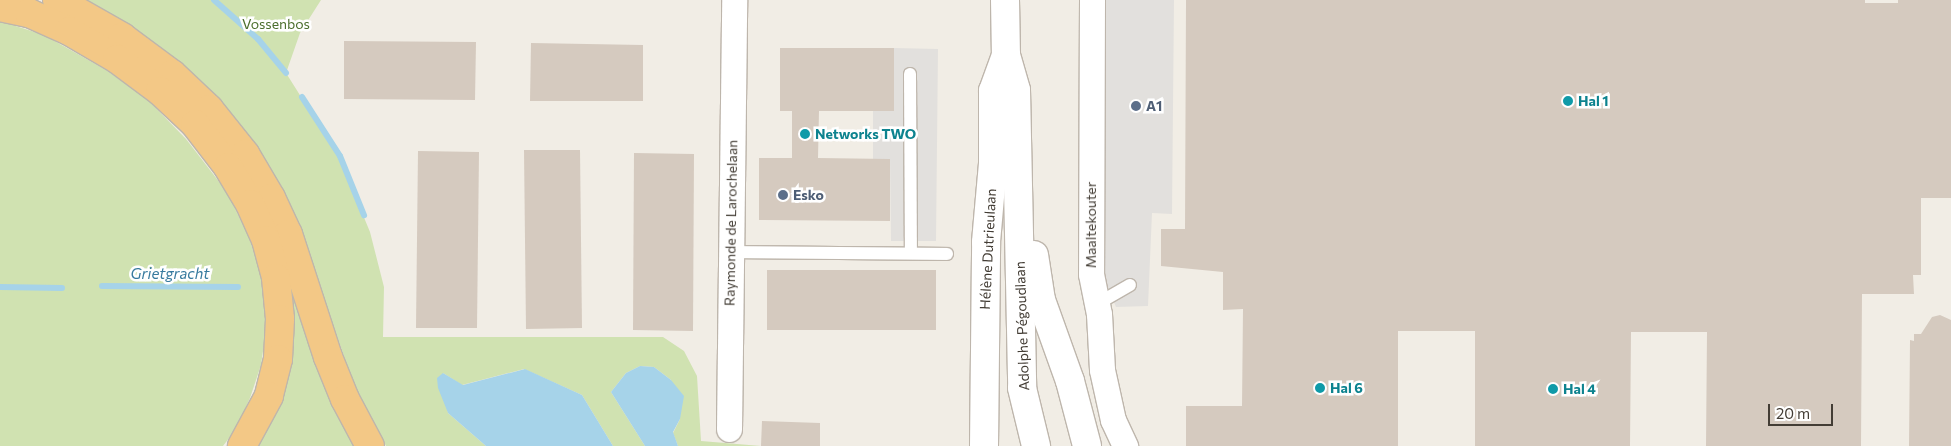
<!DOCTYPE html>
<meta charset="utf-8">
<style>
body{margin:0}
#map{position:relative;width:1951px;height:446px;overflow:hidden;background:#f1ede5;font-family:Commissioner,sans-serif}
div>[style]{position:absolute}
.green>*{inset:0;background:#d0e2b1}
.parking>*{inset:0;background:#e2e0dd}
.water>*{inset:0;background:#a6d3e9}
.stream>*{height:6px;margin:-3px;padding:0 3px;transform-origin:3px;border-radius:3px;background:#a6d3e9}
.building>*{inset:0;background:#d5cabf}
.roads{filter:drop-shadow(1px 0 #beb6ac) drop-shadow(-1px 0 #beb6ac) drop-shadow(0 1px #beb6ac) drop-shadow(0 -1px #beb6ac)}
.service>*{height:12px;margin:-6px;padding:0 6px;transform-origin:6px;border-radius:6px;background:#fff}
.minor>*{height:25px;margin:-12.5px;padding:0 12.5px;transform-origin:12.5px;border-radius:12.5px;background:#fff}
.tertiary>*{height:28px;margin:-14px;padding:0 14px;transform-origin:14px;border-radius:14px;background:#fff}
.trunk>*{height:28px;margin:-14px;padding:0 14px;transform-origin:14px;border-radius:14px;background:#f3c886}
.dots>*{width:14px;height:14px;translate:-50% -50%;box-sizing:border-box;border:2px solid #fff;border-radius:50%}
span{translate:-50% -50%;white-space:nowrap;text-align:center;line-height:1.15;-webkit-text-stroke:5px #fff;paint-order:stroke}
.park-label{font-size:14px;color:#4c6f2e}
.culture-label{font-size:14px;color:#0d838f;font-weight:700}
.left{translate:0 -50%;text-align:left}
.service-label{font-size:14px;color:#4e5e75;font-weight:700}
.street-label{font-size:14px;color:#433d35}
.water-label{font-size:15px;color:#377a9e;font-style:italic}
.scale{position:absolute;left:1768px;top:404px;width:65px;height:22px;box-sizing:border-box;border:2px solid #433d35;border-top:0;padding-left:6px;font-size:15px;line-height:18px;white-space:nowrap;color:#433d35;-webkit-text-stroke:4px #fff;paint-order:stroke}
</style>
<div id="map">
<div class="green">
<i style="clip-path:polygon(83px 0,321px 0,300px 33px,286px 73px,339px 157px,370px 232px,384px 287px,383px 337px,663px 337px,684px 351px,697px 376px,701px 441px,761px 446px,678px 446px,673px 433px,680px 419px,671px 380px,654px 367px,640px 366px,626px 373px,611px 392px,645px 446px,613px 446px,582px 395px,524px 369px,462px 385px,443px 373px,448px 413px,486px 446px,386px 446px,357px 394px,300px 229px)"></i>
<i style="clip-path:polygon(0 21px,44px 35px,106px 70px,146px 98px,186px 139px,227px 192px,249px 237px,262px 278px,267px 323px,261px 365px,250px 398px,236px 429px,223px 446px,0 446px)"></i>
<i style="clip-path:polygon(287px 278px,357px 446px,256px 446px,277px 403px)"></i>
</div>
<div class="parking">
<i style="clip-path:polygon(1100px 0,1174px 0,1172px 214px,1152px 213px,1148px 306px,1116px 307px,1097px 262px)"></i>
<i style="clip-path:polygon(894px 48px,938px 49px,936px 241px,891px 241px,890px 159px,873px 159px,873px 111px,894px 111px)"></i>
</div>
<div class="water">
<i style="clip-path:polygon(640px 366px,654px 367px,671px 380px,684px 396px,680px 419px,673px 432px,678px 446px,645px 446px,611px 392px,626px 373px)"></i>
<i style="clip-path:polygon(525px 369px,582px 395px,613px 446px,486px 446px,448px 413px,438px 388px,437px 378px,443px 373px,463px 385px)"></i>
</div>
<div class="stream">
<i style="left:214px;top:0;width:59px;rotate:41.6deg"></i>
<i style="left:258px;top:39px;width:44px;rotate:50.5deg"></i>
<i style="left:302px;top:97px;width:70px;rotate:57.2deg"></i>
<i style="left:340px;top:156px;width:64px;rotate:67.9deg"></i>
<i style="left:102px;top:286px;width:136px;rotate:0.4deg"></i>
<i style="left:0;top:287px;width:62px;rotate:0.9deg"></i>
</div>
<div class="building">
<i style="clip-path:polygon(1186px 0,1865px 0,1865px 3px,1898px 3px,1898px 0,1951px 0,1951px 198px,1921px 198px,1921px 275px,1913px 275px,1914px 294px,1862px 294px,1861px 446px,1706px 446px,1707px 332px,1631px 332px,1630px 446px,1475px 446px,1475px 331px,1398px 331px,1398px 446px,1186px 446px,1186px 406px,1242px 406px,1243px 309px,1223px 310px,1223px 272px,1161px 266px,1161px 229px,1185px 229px)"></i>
<i style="clip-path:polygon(344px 41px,476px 42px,475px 100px,344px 99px)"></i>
<i style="clip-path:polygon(531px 43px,643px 45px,643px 101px,530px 101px)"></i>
<i style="clip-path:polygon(780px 48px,894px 48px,894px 111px,819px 111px,818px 158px,890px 159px,890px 221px,759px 220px,759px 158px,792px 158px,792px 111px,780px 111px)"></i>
<i style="clip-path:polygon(524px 150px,580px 150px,582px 328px,526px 329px)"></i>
<i style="clip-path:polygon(418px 151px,479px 152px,477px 328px,416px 328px)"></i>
<i style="clip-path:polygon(634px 153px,694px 154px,693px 331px,633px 330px)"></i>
<i style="clip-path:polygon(767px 270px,936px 270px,936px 330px,767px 330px)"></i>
<i style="clip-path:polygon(1940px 315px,1951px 320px,1951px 446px,1909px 446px,1910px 340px,1914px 341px,1914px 334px,1921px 334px,1932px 317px)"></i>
<i style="clip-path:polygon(762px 421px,820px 423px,820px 446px,761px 446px)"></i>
</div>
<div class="roads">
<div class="service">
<i style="left:910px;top:74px;width:178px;rotate:89.7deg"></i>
<i style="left:731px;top:252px;width:216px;rotate:0.5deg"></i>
<i style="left:1097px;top:304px;width:38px;rotate:-30deg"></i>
</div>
<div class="minor">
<i style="left:1092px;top:0;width:274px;rotate:90.2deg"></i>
<i style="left:1091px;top:274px;width:41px;rotate:78.7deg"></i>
<i style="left:1099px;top:314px;width:56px;rotate:86.9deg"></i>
<i style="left:1102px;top:370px;width:51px;rotate:77.6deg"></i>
<i style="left:1113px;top:420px;width:29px;rotate:65deg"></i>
<i style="left:729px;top:429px;width:429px;rotate:-89.3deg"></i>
</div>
<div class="tertiary">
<i style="left:1005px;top:0;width:55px;rotate:89deg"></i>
<i style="left:1006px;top:55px;width:36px;rotate:74deg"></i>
<i style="left:1016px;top:90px;width:298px;rotate:88.8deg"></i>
<i style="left:1022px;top:388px;width:60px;rotate:76.4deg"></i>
<i style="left:1034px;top:255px;width:46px;rotate:81.2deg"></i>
<i style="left:1041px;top:300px;width:86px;rotate:70.3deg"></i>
<i style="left:1070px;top:381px;width:67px;rotate:75.3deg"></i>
<i style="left:984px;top:446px;width:204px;rotate:-89.4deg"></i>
<i style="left:986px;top:242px;width:79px;rotate:-84.9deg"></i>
<i style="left:993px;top:163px;width:72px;rotate:-90deg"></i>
<i style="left:993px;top:91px;width:38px;rotate:-70deg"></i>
</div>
<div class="trunk">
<i style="left:57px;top:0;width:75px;rotate:29.6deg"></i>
<i style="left:122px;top:37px;width:62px;rotate:36.5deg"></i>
<i style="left:172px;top:74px;width:51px;rotate:43.4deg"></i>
<i style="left:209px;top:109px;width:58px;rotate:51.3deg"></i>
<i style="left:245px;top:154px;width:51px;rotate:59.4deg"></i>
<i style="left:271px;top:198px;width:40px;rotate:65deg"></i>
<i style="left:288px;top:234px;width:129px;rotate:72deg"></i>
<i style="left:328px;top:357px;width:45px;rotate:68deg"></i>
<i style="left:345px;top:399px;width:53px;rotate:62deg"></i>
<i style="left:0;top:7px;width:30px;rotate:12deg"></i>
<i style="left:29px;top:13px;width:44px;rotate:24.2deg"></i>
<i style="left:69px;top:31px;width:56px;rotate:30.3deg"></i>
<i style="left:117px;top:59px;width:54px;rotate:36.7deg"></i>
<i style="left:160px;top:91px;width:48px;rotate:43.3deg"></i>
<i style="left:195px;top:124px;width:54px;rotate:52.5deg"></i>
<i style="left:228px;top:167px;width:43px;rotate:59.3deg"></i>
<i style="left:250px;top:204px;width:39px;rotate:66deg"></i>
<i style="left:266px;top:240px;width:39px;rotate:75deg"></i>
<i style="left:276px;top:278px;width:41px;rotate:84.4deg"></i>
<i style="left:280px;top:319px;width:40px;rotate:92.9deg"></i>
<i style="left:278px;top:359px;width:38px;rotate:104deg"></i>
<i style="left:269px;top:396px;width:57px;rotate:118.4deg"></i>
</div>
</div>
<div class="dots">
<i style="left:1568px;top:101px;background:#0f9aa8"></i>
<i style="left:1136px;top:106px;background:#5c6f8a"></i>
<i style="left:805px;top:134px;background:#0f9aa8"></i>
<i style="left:783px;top:195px;background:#5c6f8a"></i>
<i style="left:1320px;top:388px;background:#0f9aa8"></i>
<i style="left:1553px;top:389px;background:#0f9aa8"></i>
</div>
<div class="park-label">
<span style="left:276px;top:24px">Vossenbos</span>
</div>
<div class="culture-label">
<span class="left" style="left:1578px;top:101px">Hal 1</span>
<span class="left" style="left:815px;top:134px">Networks TWO</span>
<span class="left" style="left:1330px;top:388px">Hal 6</span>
<span class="left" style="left:1563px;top:389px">Hal 4</span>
</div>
<div class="service-label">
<span class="left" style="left:1146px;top:106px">A1</span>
<span class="left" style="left:793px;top:195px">Esko</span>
</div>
<div class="street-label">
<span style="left:731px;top:223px;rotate:-89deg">Raymonde de Larochelaan</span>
<span style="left:1091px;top:225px;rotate:-90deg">Maaltekouter</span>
<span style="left:988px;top:249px;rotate:-87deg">Hélène Dutrieulaan</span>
<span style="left:1022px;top:326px;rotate:-92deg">Adolphe Pégoudlaan</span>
</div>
<div class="water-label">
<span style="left:170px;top:274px">Grietgracht</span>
</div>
<div class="scale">20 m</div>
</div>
